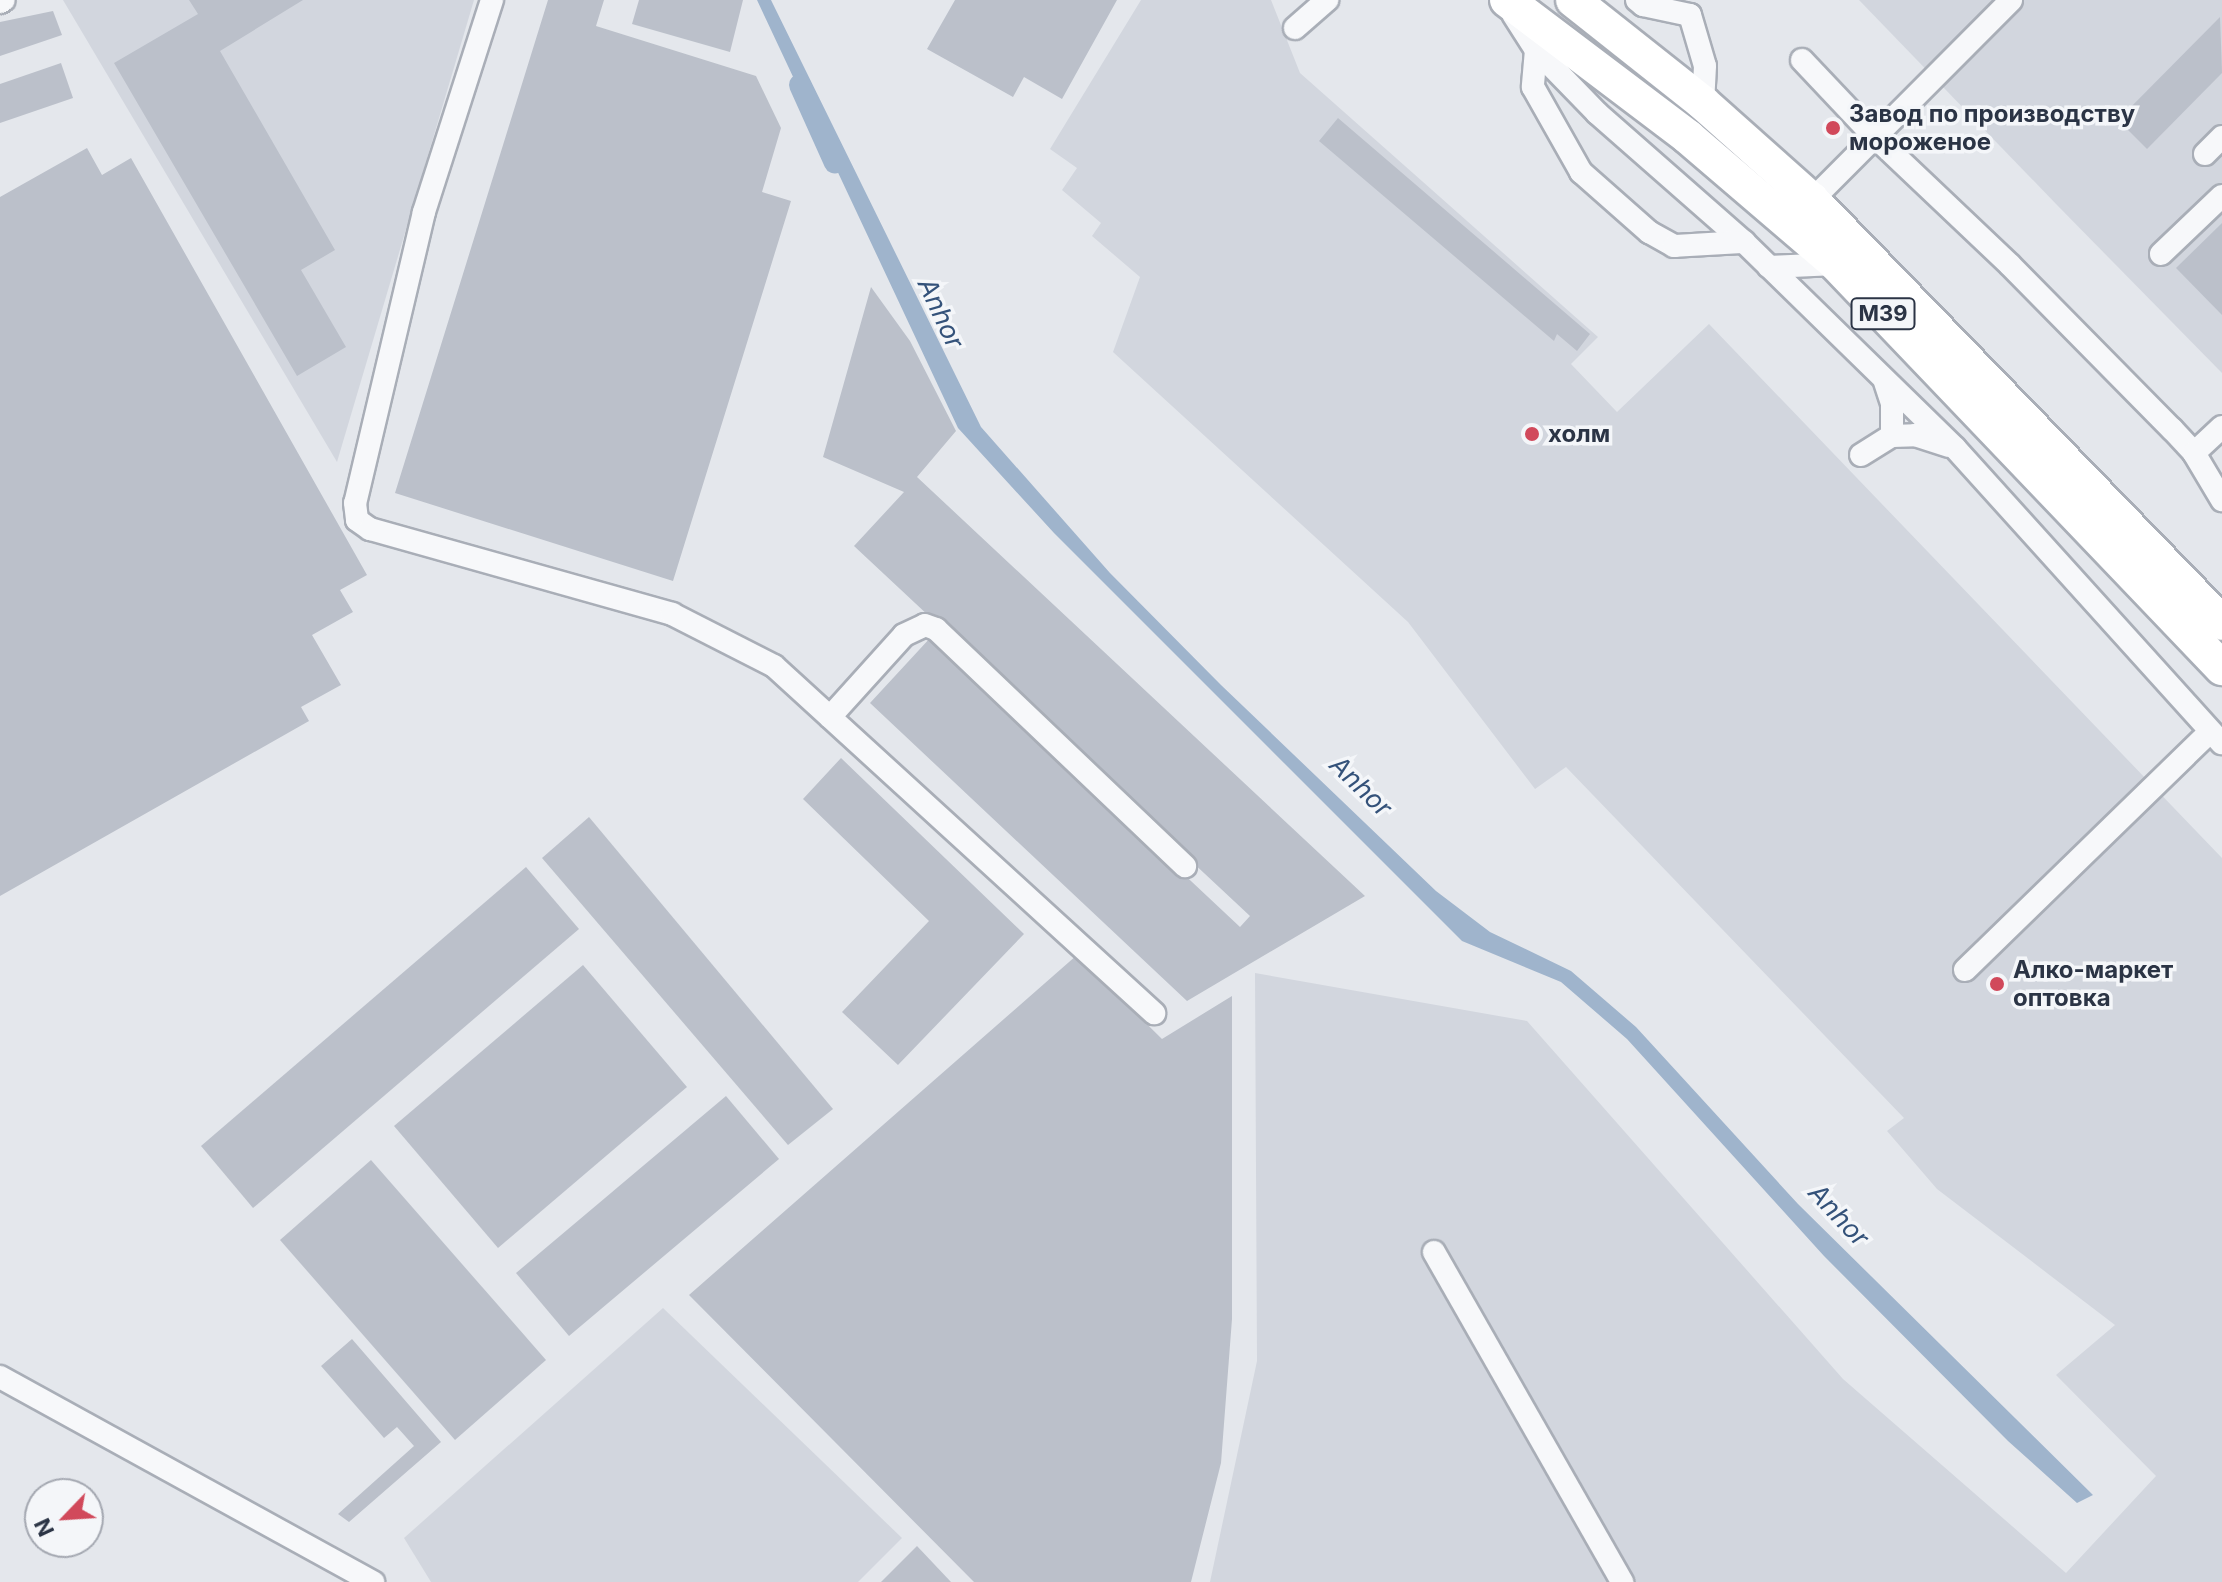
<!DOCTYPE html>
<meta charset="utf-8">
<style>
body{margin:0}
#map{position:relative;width:2222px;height:1582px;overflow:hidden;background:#e4e7ec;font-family:Inter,sans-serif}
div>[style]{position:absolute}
.built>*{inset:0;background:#d2d6de}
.water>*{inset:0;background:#9fb4cc}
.canal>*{height:22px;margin:-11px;padding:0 11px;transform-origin:11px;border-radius:11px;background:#9fb4cc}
.building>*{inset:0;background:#bbc0ca}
.roads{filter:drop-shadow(2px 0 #a9aeb7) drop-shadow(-2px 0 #a9aeb7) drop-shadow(0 2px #a9aeb7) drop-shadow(0 -2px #a9aeb7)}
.minor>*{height:22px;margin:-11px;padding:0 11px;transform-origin:11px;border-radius:11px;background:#f7f8fa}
.highway>*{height:34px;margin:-17px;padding:0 17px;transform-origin:17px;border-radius:17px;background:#fff}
.dots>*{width:22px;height:22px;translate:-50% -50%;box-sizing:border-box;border:4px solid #f4f6f9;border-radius:50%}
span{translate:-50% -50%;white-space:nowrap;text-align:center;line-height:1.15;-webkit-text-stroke:7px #f4f6f9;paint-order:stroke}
.shield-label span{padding:2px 6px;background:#f4f6f9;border:2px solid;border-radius:6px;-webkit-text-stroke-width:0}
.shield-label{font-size:22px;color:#2b3445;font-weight:700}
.poi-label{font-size:24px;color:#2b3445;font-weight:700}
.left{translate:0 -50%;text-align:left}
.water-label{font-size:26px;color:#34527a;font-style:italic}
.north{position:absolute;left:24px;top:1478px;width:80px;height:80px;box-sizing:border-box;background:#f4f6f9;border:2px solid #a4a8b1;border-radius:50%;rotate:245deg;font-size:22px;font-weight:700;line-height:32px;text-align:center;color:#2b3445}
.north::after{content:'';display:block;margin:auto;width:28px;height:36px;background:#d1495b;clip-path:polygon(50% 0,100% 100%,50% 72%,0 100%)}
</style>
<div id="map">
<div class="built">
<i style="clip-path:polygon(63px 0,474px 0,337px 462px)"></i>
<i style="clip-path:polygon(1141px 0,1271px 0,1300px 73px,1598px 337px,1571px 364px,1617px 412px,1709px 324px,2222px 858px,2222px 1582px,1210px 1582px,1257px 1361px,1255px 973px,1527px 1021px,1843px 1379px,2066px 1573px,2156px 1476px,2056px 1375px,2115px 1325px,1937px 1189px,1887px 1131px,1904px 1118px,1566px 767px,1535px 789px,1408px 622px,1113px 352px,1140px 277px,1092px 236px,1101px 223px,1062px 190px,1077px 168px,1050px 149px)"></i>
<i style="clip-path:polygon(1859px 0,2222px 0,2222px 373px,2057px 205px)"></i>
<i style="clip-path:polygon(663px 1308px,902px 1538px,858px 1582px,431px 1582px,404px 1538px)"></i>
</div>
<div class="water">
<i style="clip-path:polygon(757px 0,771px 0,981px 427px,1110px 573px,1221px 685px,1436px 891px,1490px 932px,1571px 971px,1636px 1027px,1798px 1204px,2093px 1495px,2077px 1503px,2008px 1441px,1824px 1256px,1627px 1039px,1561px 982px,1462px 941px,1054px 533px,958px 428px)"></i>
</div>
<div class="canal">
<i style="left:800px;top:85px;width:85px;rotate:65.8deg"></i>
</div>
<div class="building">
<i style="clip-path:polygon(189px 0,303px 0,220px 51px,335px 250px,301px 270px,346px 347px,297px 376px,114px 63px,198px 14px)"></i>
<i style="clip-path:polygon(548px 0,604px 0,596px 26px,756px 76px,781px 128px,762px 192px,791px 201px,673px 581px,395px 493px)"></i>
<i style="clip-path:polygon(639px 0,743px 0,730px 52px,632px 24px)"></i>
<i style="clip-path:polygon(955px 0,1117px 0,1062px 99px,1024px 77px,1013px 97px,927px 49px)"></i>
<i style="clip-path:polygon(53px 11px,62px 35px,0 56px,0 22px)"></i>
<i style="clip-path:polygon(2220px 17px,2222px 73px,2147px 149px,2118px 120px)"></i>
<i style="clip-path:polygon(61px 63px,73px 98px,0 123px,0 84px)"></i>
<i style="clip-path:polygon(1338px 118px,1590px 334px,1577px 351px,1557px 334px,1554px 341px,1319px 141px)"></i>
<i style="clip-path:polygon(87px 148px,102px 175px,131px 158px,367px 575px,340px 590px,353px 612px,312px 635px,341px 685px,301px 707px,309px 721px,0 896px,0 197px)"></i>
<i style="clip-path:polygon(2222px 223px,2222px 315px,2176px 268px)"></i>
<i style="clip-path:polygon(871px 287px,910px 341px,956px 431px,917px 477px,1365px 896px,1187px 1001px,870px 703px,931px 637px,1240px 927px,1250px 916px,854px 546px,904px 492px,823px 457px)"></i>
<i style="clip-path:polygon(841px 758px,1024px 934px,898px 1065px,842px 1012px,929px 921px,803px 799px)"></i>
<i style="clip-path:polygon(589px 817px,833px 1109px,788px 1145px,542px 858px)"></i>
<i style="clip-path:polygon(526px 867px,579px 929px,253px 1208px,201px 1146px)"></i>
<i style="clip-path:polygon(1077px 955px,1162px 1039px,1232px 996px,1232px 1319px,1221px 1463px,1191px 1582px,974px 1582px,689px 1295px)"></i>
<i style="clip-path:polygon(583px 965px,687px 1087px,498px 1248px,394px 1126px)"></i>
<i style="clip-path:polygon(726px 1096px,779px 1159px,569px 1336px,516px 1273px)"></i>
<i style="clip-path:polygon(371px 1160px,546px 1360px,455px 1440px,280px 1240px)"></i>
<i style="clip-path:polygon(352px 1339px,441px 1442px,349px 1522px,338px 1514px,414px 1446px,397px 1427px,384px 1438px,321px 1366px)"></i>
<i style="clip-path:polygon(917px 1546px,951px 1582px,881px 1582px)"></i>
</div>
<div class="roads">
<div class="minor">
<i style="left:492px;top:0;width:223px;rotate:107.8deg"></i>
<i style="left:424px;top:212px;width:299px;rotate:103.3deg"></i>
<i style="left:355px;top:503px;width:17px;rotate:83deg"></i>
<i style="left:357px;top:520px;width:16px;rotate:35deg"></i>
<i style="left:370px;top:529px;width:314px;rotate:15.7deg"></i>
<i style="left:672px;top:614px;width:114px;rotate:27deg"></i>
<i style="left:774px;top:666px;width:515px;rotate:42.4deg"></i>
<i style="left:1637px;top:0;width:8px;rotate:40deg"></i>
<i style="left:1643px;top:5px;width:48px;rotate:12deg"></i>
<i style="left:1690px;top:15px;width:53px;rotate:73.6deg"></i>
<i style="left:1705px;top:66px;width:37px;rotate:93deg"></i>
<i style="left:0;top:2px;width:4px;rotate:-27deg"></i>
<i style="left:1513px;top:14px;width:43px;rotate:57.4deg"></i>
<i style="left:1536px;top:50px;width:88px;rotate:45.9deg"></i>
<i style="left:1597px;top:113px;width:196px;rotate:41.3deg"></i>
<i style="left:1744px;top:242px;width:295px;rotate:44.3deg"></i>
<i style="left:1955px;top:448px;width:398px;rotate:47.9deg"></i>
<i style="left:1295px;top:28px;width:43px;rotate:-41.2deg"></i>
<i style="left:1536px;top:50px;width:37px;rotate:95deg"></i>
<i style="left:1533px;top:87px;width:98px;rotate:60.5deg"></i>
<i style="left:1581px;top:172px;width:91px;rotate:41.4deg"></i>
<i style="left:1649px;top:232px;width:29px;rotate:29deg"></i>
<i style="left:1674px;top:246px;width:70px;rotate:-3.3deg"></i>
<i style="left:1802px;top:60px;width:103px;rotate:46.6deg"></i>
<i style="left:1873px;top:135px;width:189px;rotate:43.5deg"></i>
<i style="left:2010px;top:265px;width:231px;rotate:45.4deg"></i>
<i style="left:2172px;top:429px;width:33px;rotate:47deg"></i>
<i style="left:2194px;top:453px;width:55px;rotate:59.2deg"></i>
<i style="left:2205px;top:154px;width:24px;rotate:-45deg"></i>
<i style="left:1812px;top:200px;width:282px;rotate:-45.1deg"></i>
<i style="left:2161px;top:254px;width:84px;rotate:-43.6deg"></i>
<i style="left:1769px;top:267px;width:67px;rotate:-2.6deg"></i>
<i style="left:1885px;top:382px;width:22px;rotate:72deg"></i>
<i style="left:1892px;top:403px;width:33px;rotate:90deg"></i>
<i style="left:1892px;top:436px;width:23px;rotate:-2deg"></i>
<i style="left:1915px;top:435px;width:35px;rotate:18deg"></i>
<i style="left:2194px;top:453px;width:38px;rotate:-43deg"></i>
<i style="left:1861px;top:455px;width:36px;rotate:-32deg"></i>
<i style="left:830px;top:717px;width:110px;rotate:-47.9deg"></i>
<i style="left:904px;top:635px;width:23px;rotate:-25deg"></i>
<i style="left:925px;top:625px;width:12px;rotate:20deg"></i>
<i style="left:936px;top:629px;width:344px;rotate:43.6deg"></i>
<i style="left:1965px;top:970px;width:342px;rotate:-44.2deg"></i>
<i style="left:1434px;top:1252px;width:380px;rotate:60.3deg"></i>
<i style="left:0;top:1377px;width:426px;rotate:28.8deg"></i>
</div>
<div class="highway">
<i style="left:1507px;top:0;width:227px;rotate:37.1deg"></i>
<i style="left:1688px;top:137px;width:195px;rotate:40.6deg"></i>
<i style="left:1836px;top:264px;width:559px;rotate:46.31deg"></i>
<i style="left:1573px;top:0;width:166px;rotate:38.4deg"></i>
<i style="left:1703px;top:103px;width:146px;rotate:41.7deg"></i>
<i style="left:1812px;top:200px;width:589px;rotate:45.89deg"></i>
</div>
</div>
<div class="dots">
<i style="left:1833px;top:128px;background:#d1495b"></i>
<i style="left:1532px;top:434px;background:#d1495b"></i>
<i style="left:1997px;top:984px;background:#d1495b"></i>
</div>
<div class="shield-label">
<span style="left:1883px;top:314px">M39</span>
</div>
<div class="poi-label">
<span class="left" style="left:1849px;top:128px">Завод по производству<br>мороженое</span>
<span class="left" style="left:1548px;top:434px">холм</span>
<span class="left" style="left:2013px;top:984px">Алко-маркет<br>оптовка</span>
</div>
<div class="water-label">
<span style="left:941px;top:313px;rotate:65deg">Anhor</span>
<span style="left:1361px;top:786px;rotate:44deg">Anhor</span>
<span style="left:1839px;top:1215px;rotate:47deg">Anhor</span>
</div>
<div class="north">N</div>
</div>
